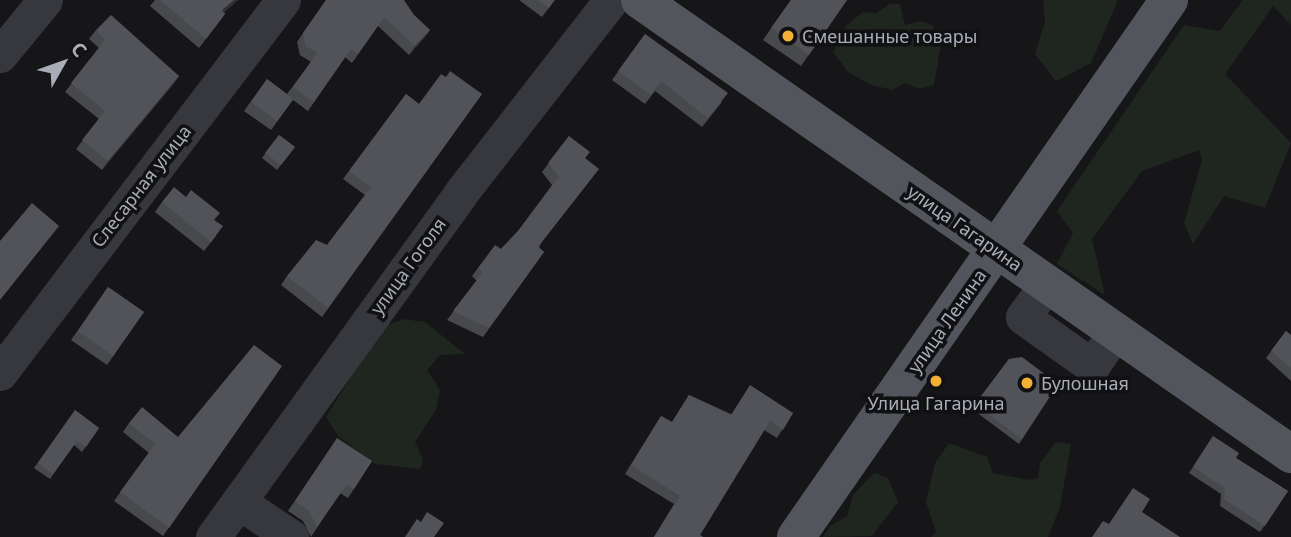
<!DOCTYPE html>
<meta charset="utf-8">
<style>
body{margin:0}
#map{position:relative;width:1291px;height:537px;overflow:hidden;background:#161618;font-family:"Noto Sans",sans-serif}
div>[style]{position:absolute}
.green>*{inset:0;background:#1e261f}
.minor>*{height:35px;margin:-17.5px;padding:0 17.5px;transform-origin:17.5px;border-radius:17.5px;background:#37383d}
.major>*{height:38px;margin:-19px;padding:0 19px;transform-origin:19px;border-radius:19px;background:#53555c}
.wall>*{inset:0;background:#47494d}
.shaded-wall>*{inset:0;background:#2f3033}
.building>*{inset:0;background:#525359}
.dots>*{width:19px;height:19px;translate:-50% -50%;box-sizing:border-box;border:4px solid #111113;border-radius:50%}
span{translate:-50% -50%;white-space:nowrap;text-align:center;line-height:1.15;-webkit-text-stroke:7px #111113;paint-order:stroke}
.poi-label{font-size:18px;color:#a8adb8}
.left{translate:0 -50%;text-align:left}
.street-label{font-size:18px;color:#a8adb8}
.north{position:absolute;left:28px;top:28px;width:70px;height:70px;-webkit-text-stroke:5px #111113;paint-order:stroke;rotate:50deg;font-size:19px;font-weight:700;line-height:28px;text-align:center;color:#a8adb8}
.north::after{content:'';display:block;margin:auto;width:24px;height:32px;background:#a8adb8;clip-path:polygon(50% 0,100% 100%,50% 72%,0 100%)}
</style>
<div id="map">
<div class="green">
<i style="clip-path:polygon(1043px 0,1118px 0,1091px 63px,1056px 81px,1035px 54px,1045px 22px)"></i>
<i style="clip-path:polygon(1243px 0,1291px 0,1291px 25px,1273px 6px,1225px 74px,1291px 143px,1265px 208px,1224px 196px,1193px 244px,1184px 223px,1202px 160px,1199px 150px,1142px 171px,1092px 239px,1105px 295px,1057px 264px,1073px 233px,1057px 211px,1184px 25px,1220px 31px)"></i>
<i style="clip-path:polygon(890px 4px,900px 4px,905px 25px,921px 21px,933px 26px,941px 43px,934px 85px,920px 89px,905px 83px,892px 90px,872px 85px,849px 73px,833px 52px,846px 26px,863px 12px,876px 13px)"></i>
<i style="clip-path:polygon(403px 319px,425px 322px,465px 354px,440px 355px,427px 370px,440px 390px,436px 410px,415px 442px,423px 459px,420px 469px,375px 464px,339px 437px,326px 417px,381px 328px)"></i>
<i style="clip-path:polygon(1056px 442px,1071px 444px,1060px 507px,1048px 537px,931px 537px,936px 532px,926px 502px,935px 463px,949px 443px,987px 457px,993px 473px,1028px 480px,1038px 478px,1040px 463px)"></i>
<i style="clip-path:polygon(874px 473px,888px 478px,898px 502px,872px 536px,823px 537px,830px 526px,847px 516px,853px 495px)"></i>
</div>
<div class="minor">
<i style="left:0;top:55px;width:71px;rotate:-50.7deg"></i>
<i style="left:1046px;top:285px;width:39px;rotate:126deg"></i>
<i style="left:1023px;top:317px;width:85px;rotate:35.4deg"></i>
<i style="left:1092px;top:366px;width:40px;rotate:-55.1deg"></i>
<i style="left:0;top:373px;width:468px;rotate:-52.8deg"></i>
<i style="left:239px;top:502px;width:63px;rotate:33.9deg"></i>
<i style="left:213px;top:537px;width:423px;rotate:-54.2deg"></i>
<i style="left:460px;top:194px;width:246px;rotate:-52.1deg"></i>
</div>
<div class="major">
<i style="left:640px;top:0;width:794px;rotate:34.89deg"></i>
<i style="left:796px;top:537px;width:654px;rotate:-55.22deg"></i>
</div>
<div class="wall">
<i style="clip-path:polygon(155px 0,238px 0,224px 12px,225px 14px,199px 48px,150px 6px)"></i>
<i style="clip-path:polygon(326px 0,414px 15px,430px 30px,424px 38px,409px 55px,378px 26px,352px 63px,345px 57px,308px 111px,293px 100px,271px 130px,244px 111px,267px 79px,287px 94px,311px 62px,300px 55px,297px 42px)"></i>
<i style="clip-path:polygon(519px 0,555px 0,542px 17px)"></i>
<i style="clip-path:polygon(791px 0,847px 0,801px 66px,763px 40px)"></i>
<i style="clip-path:polygon(96px 30px,179px 76px,102px 170px,76px 149px,99px 119px,65px 92px,99px 48px,89px 39px)"></i>
<i style="clip-path:polygon(645px 34px,722px 102px,702px 127px,655px 91px,645px 104px,612px 80px)"></i>
<i style="clip-path:polygon(446px 77px,482px 94px,322px 317px,281px 285px,287px 276px,327px 245px,365px 195px,343px 179px,406px 94px,419px 104px)"></i>
<i style="clip-path:polygon(279px 135px,295px 147px,277px 170px,262px 158px)"></i>
<i style="clip-path:polygon(569px 136px,585px 158px,539px 247px,544px 252px,483px 337px,447px 320px,477px 281px,472px 276px,478px 268px,501px 249px,518px 231px,552px 185px,542px 172px)"></i>
<i style="clip-path:polygon(162px 202px,215px 220px,216px 236px,204px 251px,155px 212px)"></i>
<i style="clip-path:polygon(108px 287px,144px 312px,107px 365px,71px 340px)"></i>
<i style="clip-path:polygon(1286px 331px,1291px 335px,1291px 381px,1266px 358px)"></i>
<i style="clip-path:polygon(1009px 359px,1058px 384px,1019px 444px,972px 409px)"></i>
<i style="clip-path:polygon(282px 366px,163px 536px,114px 501px,149px 453px,123px 432px,129px 423px,178px 437px)"></i>
<i style="clip-path:polygon(689px 395px,731px 414px,793px 413px,777px 438px,764px 430px,700px 535px,703px 537px,654px 537px,674px 504px,625px 474px,661px 416px,672px 422px)"></i>
<i style="clip-path:polygon(75px 410px,99px 428px,82px 452px,74px 445px,50px 479px,34px 468px)"></i>
<i style="clip-path:polygon(1213px 436px,1236px 458px,1288px 491px,1260px 532px,1220px 506px,1221px 494px,1189px 473px)"></i>
<i style="clip-path:polygon(337px 439px,372px 461px,348px 498px,340px 493px,311px 537px,303px 521px,288px 511px)"></i>
</div>
<div class="shaded-wall">
<i style="clip-path:polygon(234px 0,238px 0,216px 20px,222px 10px)"></i>
<i style="clip-path:polygon(430px 30px,424px 38px,409px 55px,415px 46px)"></i>
<i style="clip-path:polygon(179px 76px,173px 85px,102px 170px,108px 161px)"></i>
</div>
<div class="building">
<i style="clip-path:polygon(160px 0,234px 0,222px 10px,225px 14px,206px 39px)"></i>
<i style="clip-path:polygon(326px 0,404px 0,414px 15px,430px 30px,415px 46px,384px 17px,358px 54px,351px 49px,314px 102px,293px 87px,317px 53px,306px 46px,303px 33px)"></i>
<i style="clip-path:polygon(538px 0,554px 0,549px 8px)"></i>
<i style="clip-path:polygon(791px 0,847px 0,809px 55px,771px 28px)"></i>
<i style="clip-path:polygon(111px 15px,179px 76px,108px 161px,82px 140px,105px 111px,71px 83px,105px 40px,96px 30px)"></i>
<i style="clip-path:polygon(645px 34px,728px 93px,708px 118px,661px 81px,651px 95px,618px 71px)"></i>
<i style="clip-path:polygon(450px 71px,482px 94px,328px 308px,287px 276px,316px 240px,327px 245px,371px 187px,349px 171px,406px 94px,419px 104px,441px 74px,446px 77px)"></i>
<i style="clip-path:polygon(267px 79px,293px 99px,277px 121px,251px 102px)"></i>
<i style="clip-path:polygon(279px 135px,295px 147px,281px 165px,265px 153px)"></i>
<i style="clip-path:polygon(569px 136px,590px 152px,585px 158px,599px 169px,538px 247px,544px 252px,489px 328px,453px 311px,483px 272px,478px 268px,495px 245px,501px 249px,518px 231px,559px 177px,548px 163px)"></i>
<i style="clip-path:polygon(174px 187px,186px 197px,191px 190px,220px 213px,214px 220px,223px 226px,211px 242px,162px 202px)"></i>
<i style="clip-path:polygon(32px 203px,59px 226px,0 300px,0 241px)"></i>
<i style="clip-path:polygon(108px 287px,144px 312px,113px 356px,78px 331px)"></i>
<i style="clip-path:polygon(1286px 331px,1291px 335px,1291px 368px,1271px 351px)"></i>
<i style="clip-path:polygon(254px 345px,282px 366px,169px 528px,120px 492px,155px 444px,129px 423px,142px 407px,178px 437px)"></i>
<i style="clip-path:polygon(1022px 357px,1058px 384px,1022px 439px,975px 404px,1009px 359px)"></i>
<i style="clip-path:polygon(750px 385px,793px 413px,783px 430px,770px 421px,700px 535px,703px 537px,654px 537px,680px 496px,631px 465px,661px 416px,672px 422px,689px 395px,731px 415px)"></i>
<i style="clip-path:polygon(75px 410px,99px 428px,86px 447px,77px 441px,53px 474px,38px 463px)"></i>
<i style="clip-path:polygon(1213px 436px,1239px 453px,1236px 458px,1288px 491px,1265px 526px,1224px 499px,1225px 488px,1193px 467px)"></i>
<i style="clip-path:polygon(337px 438px,372px 461px,354px 489px,347px 484px,317px 527px,309px 511px,295px 501px)"></i>
<i style="clip-path:polygon(1133px 488px,1150px 499px,1142px 512px,1180px 537px,1092px 537px,1103px 521px,1109px 524px)"></i>
<i style="clip-path:polygon(427px 512px,444px 523px,434px 537px,405px 537px,417px 519px,421px 522px)"></i>
</div>
<div class="dots">
<i style="left:788px;top:36px;background:#f2b134"></i>
<i style="left:936px;top:381px;background:#f2b134"></i>
<i style="left:1027px;top:383px;background:#f2b134"></i>
</div>
<div class="poi-label">
<span class="left" style="left:802px;top:36px">Смешанные товары</span>
<span class="left" style="left:1041px;top:383px">Булошная</span>
<span style="left:936px;top:403px">Улица Гагарина</span>
</div>
<div class="street-label">
<span style="left:141px;top:186px;rotate:-52deg">Слесарная улица</span>
<span style="left:965px;top:228px;rotate:35deg">улица Гагарина</span>
<span style="left:408px;top:266px;rotate:-54deg">улица Гоголя</span>
<span style="left:947px;top:321px;rotate:-55deg">улица Ленина</span>
</div>
<div class="north">С</div>
</div>
